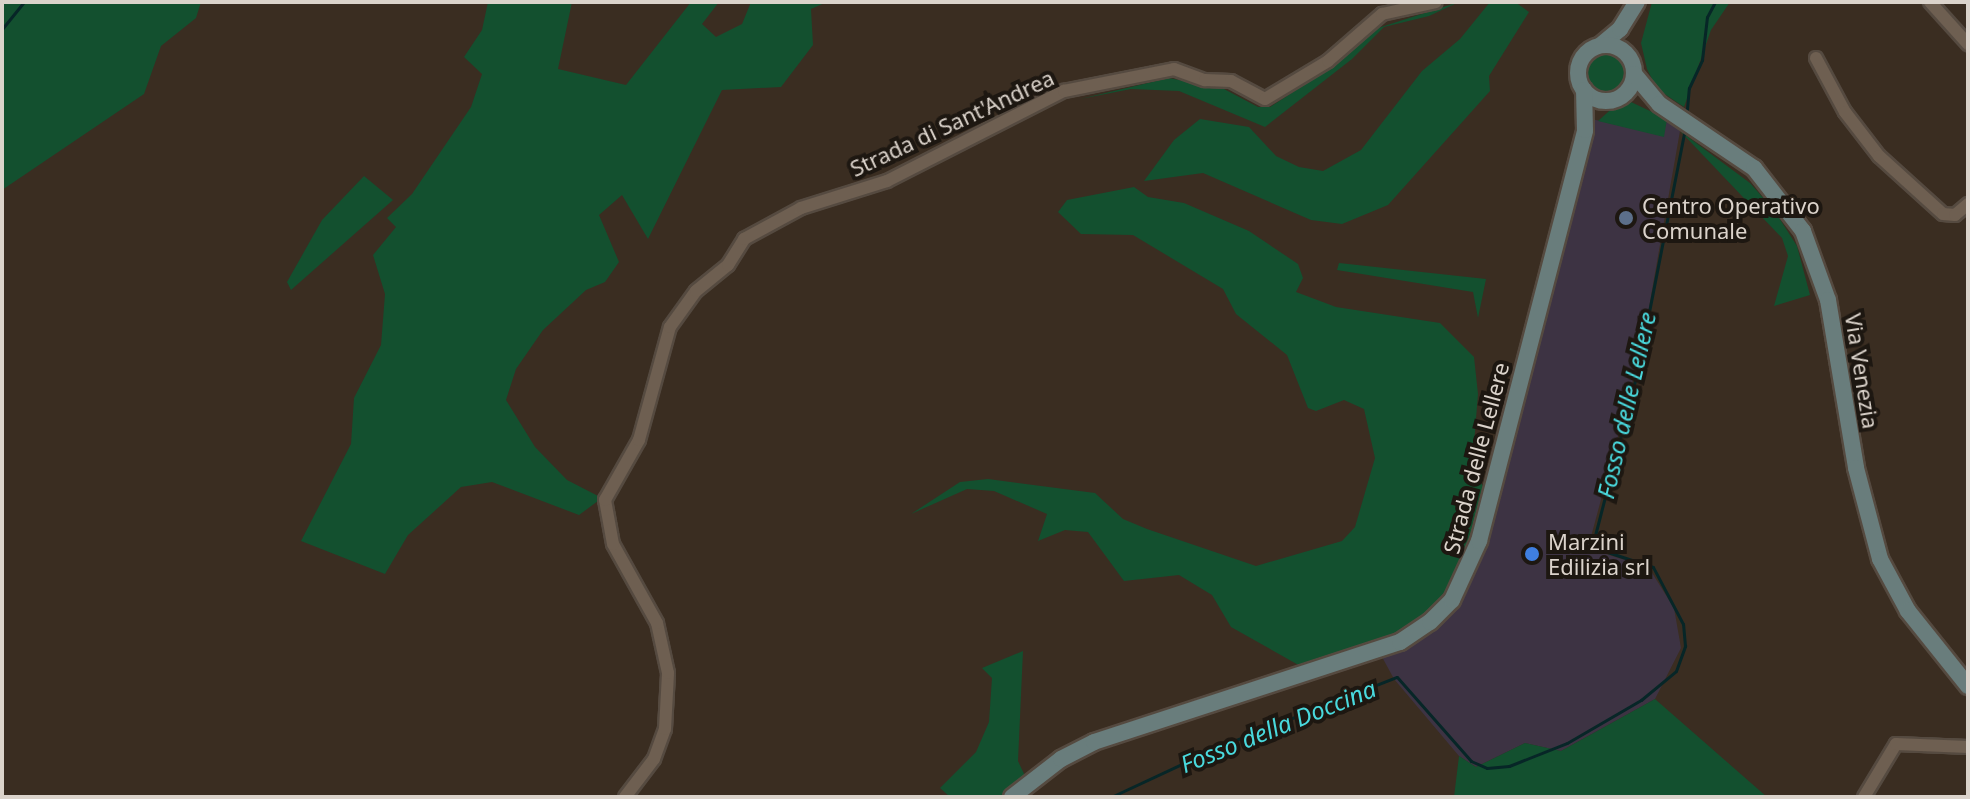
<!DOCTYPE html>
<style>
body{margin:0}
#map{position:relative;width:1970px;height:799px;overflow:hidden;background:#3a2d21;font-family:"Noto Sans",sans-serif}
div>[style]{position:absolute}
.industrial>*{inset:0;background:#3d3343}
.green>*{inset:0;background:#13502f}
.round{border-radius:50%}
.stream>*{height:3px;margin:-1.5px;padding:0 1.5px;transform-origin:1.5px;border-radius:1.5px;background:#072627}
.roads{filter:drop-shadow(2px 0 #554a40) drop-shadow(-2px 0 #554a40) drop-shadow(0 2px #554a40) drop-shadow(0 -2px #554a40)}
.street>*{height:12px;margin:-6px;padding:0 6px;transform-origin:6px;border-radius:6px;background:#6e5f51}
.secondary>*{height:16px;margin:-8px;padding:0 8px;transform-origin:8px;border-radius:8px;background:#697d7c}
.secondary>.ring{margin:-8px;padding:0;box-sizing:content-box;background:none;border:16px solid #697d7c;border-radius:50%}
.dots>*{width:22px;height:22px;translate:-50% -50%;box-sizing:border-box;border:4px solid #1d1711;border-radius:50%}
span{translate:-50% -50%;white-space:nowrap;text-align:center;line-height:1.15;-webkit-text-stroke:8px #1d1711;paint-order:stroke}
.street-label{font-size:22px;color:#dbd3cb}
.poi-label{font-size:22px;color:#dbd3cb}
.left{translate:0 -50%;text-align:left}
.water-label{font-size:24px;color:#49d9dd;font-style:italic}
.frame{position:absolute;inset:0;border:4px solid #dbd3cb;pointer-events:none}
</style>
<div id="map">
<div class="industrial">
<i style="clip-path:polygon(1579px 116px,1663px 136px,1667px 119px,1680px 131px,1642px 347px,1588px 548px,1649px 568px,1674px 608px,1681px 648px,1655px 699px,1561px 751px,1525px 743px,1476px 767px,1459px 756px,1394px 679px,1375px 644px,1405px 629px,1461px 571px)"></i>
</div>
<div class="green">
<i style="clip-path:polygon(2px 2px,201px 2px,196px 18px,161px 46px,144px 94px,2px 190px)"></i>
<i style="clip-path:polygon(488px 2px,572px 2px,558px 69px,626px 85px,691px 2px,719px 2px,702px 24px,716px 37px,742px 24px,751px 2px,827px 2px,811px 9px,813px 45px,781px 87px,722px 90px,648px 239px,622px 195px,599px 215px,619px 262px,605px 282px,586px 290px,543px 330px,516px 369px,506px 400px,535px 447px,567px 480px,602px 498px,579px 515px,492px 482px,461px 487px,408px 535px,385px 574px,301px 541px,351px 444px,354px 398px,381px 345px,385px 294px,373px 255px,396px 227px,387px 218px,412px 194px,471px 107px,482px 74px,464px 57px,482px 30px)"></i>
<i style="clip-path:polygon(1459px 2px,1429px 16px,1384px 27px,1352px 59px,1265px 127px,1179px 91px,1131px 89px,1080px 99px,1169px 78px,1224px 89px,1258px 107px,1270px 107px,1332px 67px,1378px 28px)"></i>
<i style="clip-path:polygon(1490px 2px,1515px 2px,1529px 12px,1489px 76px,1490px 91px,1388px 205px,1342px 224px,1311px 220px,1203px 173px,1144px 181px,1174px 140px,1200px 119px,1249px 127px,1276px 156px,1299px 167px,1323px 171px,1361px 150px,1422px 71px,1460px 39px)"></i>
<i style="clip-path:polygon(1652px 2px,1730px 2px,1711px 30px,1684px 107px,1657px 89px,1647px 69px,1641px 43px)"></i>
<i class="round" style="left:1584px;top:51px;width:44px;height:44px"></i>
<i style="clip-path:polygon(1631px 102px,1667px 119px,1664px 137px,1598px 121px,1617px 104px)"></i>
<i style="clip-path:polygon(1680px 131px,1750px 183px,1774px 210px,1797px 246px,1810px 295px,1774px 306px,1788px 256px,1782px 238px)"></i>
<i style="clip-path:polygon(364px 176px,393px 200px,291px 290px,287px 282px,322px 220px)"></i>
<i style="clip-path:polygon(1134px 187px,1148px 197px,1184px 203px,1249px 231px,1298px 264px,1303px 278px,1296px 292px,1336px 307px,1440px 323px,1474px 357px,1478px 394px,1472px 468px,1483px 486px,1461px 571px,1427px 614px,1405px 629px,1302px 667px,1231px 627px,1212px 595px,1179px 575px,1124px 581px,1088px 532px,1065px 530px,1038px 541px,1047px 514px,994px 491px,967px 489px,911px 514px,960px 482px,988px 479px,1095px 493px,1123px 519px,1147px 529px,1256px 566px,1342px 541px,1355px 527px,1375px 458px,1364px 409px,1344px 400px,1316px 411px,1308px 408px,1287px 355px,1236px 314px,1223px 289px,1133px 235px,1081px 234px,1058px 212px,1067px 200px)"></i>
<i style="clip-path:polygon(1339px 263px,1486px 279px,1478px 318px,1473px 292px,1337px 270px)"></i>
<i style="clip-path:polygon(1023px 651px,1018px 761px,1025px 776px,1004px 797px,950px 797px,940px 788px,976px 752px,989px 722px,992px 678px,982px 668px)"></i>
<i style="clip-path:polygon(1655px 699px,1767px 797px,1454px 797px,1459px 756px,1476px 767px,1525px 743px,1561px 751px)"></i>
</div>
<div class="stream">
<i style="left:2px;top:29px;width:35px;rotate:-51deg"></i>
<i style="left:1687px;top:109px;width:21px;rotate:-85deg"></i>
<i style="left:1689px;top:88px;width:31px;rotate:-65deg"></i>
<i style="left:1702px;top:60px;width:43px;rotate:-83.4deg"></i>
<i style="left:1707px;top:17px;width:17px;rotate:-62deg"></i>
<i style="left:1111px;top:797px;width:118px;rotate:-25deg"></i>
<i style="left:1218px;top:747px;width:192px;rotate:-21.4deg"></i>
<i style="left:1397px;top:677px;width:112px;rotate:48.6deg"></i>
<i style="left:1471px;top:761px;width:17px;rotate:24deg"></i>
<i style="left:1487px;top:768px;width:22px;rotate:-5deg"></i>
<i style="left:1509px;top:766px;width:62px;rotate:-21.6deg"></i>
<i style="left:1567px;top:743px;width:86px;rotate:-30.2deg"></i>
<i style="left:1641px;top:700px;width:45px;rotate:-39.6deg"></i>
<i style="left:1676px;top:671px;width:27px;rotate:-70deg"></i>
<i style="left:1685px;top:646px;width:22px;rotate:-95deg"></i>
<i style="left:1683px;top:624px;width:64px;rotate:-117.8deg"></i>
<i style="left:1653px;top:567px;width:64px;rotate:-161.8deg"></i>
<i style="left:1592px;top:547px;width:180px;rotate:-75.5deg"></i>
<i style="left:1637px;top:373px;width:245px;rotate:-78.9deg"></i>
</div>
<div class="roads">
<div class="street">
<i style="left:1930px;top:2px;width:57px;rotate:47.9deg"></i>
<i style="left:1816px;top:58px;width:61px;rotate:61.8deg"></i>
<i style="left:1845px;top:112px;width:56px;rotate:52.3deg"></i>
<i style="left:1879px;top:156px;width:86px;rotate:42.2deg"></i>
<i style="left:1943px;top:214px;width:12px;rotate:5deg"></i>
<i style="left:1955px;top:215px;width:17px;rotate:-40deg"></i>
<i style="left:625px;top:797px;width:48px;rotate:-52.7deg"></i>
<i style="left:654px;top:759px;width:32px;rotate:-70deg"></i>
<i style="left:665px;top:729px;width:56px;rotate:-86.9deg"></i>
<i style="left:668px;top:673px;width:51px;rotate:-102.4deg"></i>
<i style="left:657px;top:623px;width:90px;rotate:-119.1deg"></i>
<i style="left:613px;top:544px;width:45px;rotate:-100.3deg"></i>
<i style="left:605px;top:500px;width:69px;rotate:-60.5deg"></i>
<i style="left:639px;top:440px;width:117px;rotate:-74.7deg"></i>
<i style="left:670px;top:327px;width:44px;rotate:-54.2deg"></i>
<i style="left:696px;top:291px;width:41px;rotate:-39.1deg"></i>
<i style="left:728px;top:265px;width:31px;rotate:-58deg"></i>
<i style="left:744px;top:239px;width:65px;rotate:-28.5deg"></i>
<i style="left:801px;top:208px;width:90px;rotate:-17.4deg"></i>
<i style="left:887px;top:181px;width:199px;rotate:-27deg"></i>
<i style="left:1064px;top:91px;width:112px;rotate:-11.3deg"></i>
<i style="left:1174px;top:69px;width:33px;rotate:20deg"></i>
<i style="left:1205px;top:80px;width:26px;rotate:2deg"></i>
<i style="left:1231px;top:81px;width:38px;rotate:28deg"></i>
<i style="left:1265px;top:99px;width:74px;rotate:-31.1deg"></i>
<i style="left:1328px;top:61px;width:72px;rotate:-41deg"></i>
<i style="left:1382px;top:14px;width:55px;rotate:-12.5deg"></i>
<i style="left:1864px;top:797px;width:62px;rotate:-58.9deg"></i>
<i style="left:1896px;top:744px;width:72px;rotate:2.4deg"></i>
</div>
<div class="secondary">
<i style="left:1601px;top:45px;width:25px;rotate:-40deg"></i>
<i style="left:1620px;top:29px;width:32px;rotate:-58deg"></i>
<i class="ring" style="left:1578px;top:45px;width:40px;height:40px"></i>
<i style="left:1634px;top:74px;width:39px;rotate:50deg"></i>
<i style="left:1659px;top:104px;width:115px;rotate:34deg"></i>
<i style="left:1754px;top:168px;width:80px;rotate:52.1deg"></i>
<i style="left:1803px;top:231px;width:73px;rotate:70.1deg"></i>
<i style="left:1828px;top:300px;width:170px;rotate:80.5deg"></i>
<i style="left:1856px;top:468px;width:94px;rotate:75.2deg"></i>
<i style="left:1880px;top:559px;width:59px;rotate:61.7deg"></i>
<i style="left:1908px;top:611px;width:96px;rotate:51.3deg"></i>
<i style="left:1012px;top:797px;width:62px;rotate:-37.8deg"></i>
<i style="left:1061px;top:759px;width:37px;rotate:-27deg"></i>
<i style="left:1094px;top:742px;width:322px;rotate:-18.1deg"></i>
<i style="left:1400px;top:642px;width:36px;rotate:-34deg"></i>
<i style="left:1430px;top:622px;width:31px;rotate:-45deg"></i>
<i style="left:1452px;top:600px;width:65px;rotate:-65.4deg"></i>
<i style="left:1479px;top:541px;width:424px;rotate:-75.5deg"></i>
<i style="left:1585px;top:130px;width:40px;rotate:-91.4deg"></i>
</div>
</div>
<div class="dots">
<i style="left:1626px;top:218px;background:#5c6f8a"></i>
<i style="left:1532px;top:554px;background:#3f7fe0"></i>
</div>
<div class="street-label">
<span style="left:952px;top:123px;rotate:-25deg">Strada di Sant'Andrea</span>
<span style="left:1862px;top:371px;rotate:81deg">Via Venezia</span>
<span style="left:1476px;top:458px;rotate:-75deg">Strada delle Lellere</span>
</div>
<div class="poi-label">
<span class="left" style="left:1642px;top:218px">Centro Operativo<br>Comunale</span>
<span class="left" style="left:1548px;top:554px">Marzini<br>Edilizia srl</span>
</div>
<div class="water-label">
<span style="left:1626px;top:405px;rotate:-77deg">Fosso delle Lellere</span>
<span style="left:1278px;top:726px;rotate:-22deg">Fosso della Doccina</span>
</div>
<div class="frame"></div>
</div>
